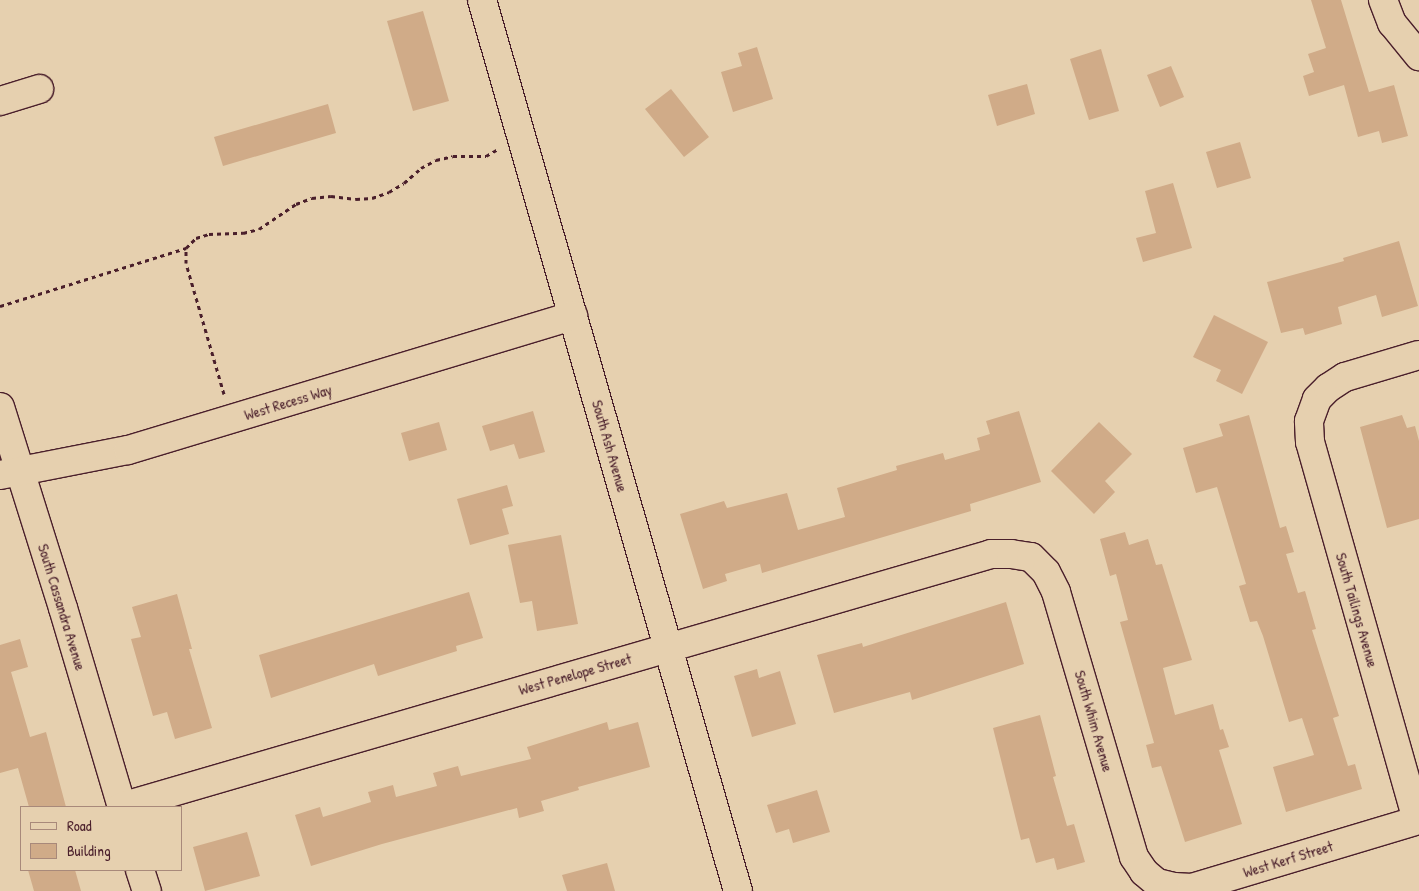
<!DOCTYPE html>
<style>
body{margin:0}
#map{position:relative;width:1419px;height:891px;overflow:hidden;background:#e6d0af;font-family:"Patrick Hand",sans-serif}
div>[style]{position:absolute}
.building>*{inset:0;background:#d0ab88}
.path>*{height:3px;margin-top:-1.5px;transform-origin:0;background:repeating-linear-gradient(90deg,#4a1f2b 0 4px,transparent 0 8px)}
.roads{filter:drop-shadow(1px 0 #4a1f2b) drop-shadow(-1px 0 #4a1f2b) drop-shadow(0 1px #4a1f2b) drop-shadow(0 -1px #4a1f2b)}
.minor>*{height:28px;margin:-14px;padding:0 14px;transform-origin:14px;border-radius:14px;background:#e6d0af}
span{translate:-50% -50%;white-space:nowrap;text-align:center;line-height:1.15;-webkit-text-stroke:4px #e6d0af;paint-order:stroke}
.street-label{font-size:15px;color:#4a1f2b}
.legend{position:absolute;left:20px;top:806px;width:162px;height:65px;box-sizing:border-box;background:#e6d0af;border:1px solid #a8897a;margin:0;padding:6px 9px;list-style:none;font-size:15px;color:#4a1f2b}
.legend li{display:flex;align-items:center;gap:10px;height:25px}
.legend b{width:25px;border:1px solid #a8897a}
</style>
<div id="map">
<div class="building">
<i style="clip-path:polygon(1311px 0,1341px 0,1369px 92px,1394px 85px,1408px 136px,1382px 143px,1379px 131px,1358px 137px,1344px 85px,1309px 96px,1303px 76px,1314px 72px,1308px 54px,1326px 48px)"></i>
<i style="clip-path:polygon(423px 11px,449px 101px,413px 111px,387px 21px)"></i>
<i style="clip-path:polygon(757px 47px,773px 99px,733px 112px,721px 72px,742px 66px,738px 53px)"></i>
<i style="clip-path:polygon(1101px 49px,1119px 111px,1089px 120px,1070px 59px)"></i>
<i style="clip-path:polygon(1171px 66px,1184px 97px,1160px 107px,1147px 75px)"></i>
<i style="clip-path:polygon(1027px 84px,1035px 114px,997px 126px,988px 95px)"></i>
<i style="clip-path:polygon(671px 89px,709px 137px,684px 157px,645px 109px)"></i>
<i style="clip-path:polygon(328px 104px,336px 133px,223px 166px,214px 137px)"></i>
<i style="clip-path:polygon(1240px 142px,1251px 178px,1217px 188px,1206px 152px)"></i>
<i style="clip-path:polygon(1173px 183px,1192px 248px,1143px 262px,1136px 238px,1156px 233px,1145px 191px)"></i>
<i style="clip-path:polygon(1399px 241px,1418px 306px,1382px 317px,1376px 295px,1338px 307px,1342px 324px,1305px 335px,1303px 328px,1281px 333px,1267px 282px,1344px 261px,1343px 258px)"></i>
<i style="clip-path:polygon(1214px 315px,1268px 342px,1242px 394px,1216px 381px,1221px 370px,1193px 357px)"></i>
<i style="clip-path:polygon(533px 411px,545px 452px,519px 459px,514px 444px,490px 451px,482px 426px)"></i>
<i style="clip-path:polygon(1019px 411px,1041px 482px,970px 504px,971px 511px,762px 573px,760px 564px,725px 574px,727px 581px,703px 589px,680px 514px,724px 501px,727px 508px,787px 493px,798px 530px,845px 517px,837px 488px,897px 470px,896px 466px,943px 453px,945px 460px,980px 450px,977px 438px,990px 434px,986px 421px)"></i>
<i style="clip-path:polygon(1249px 415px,1280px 528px,1286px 526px,1294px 552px,1286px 554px,1298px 593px,1305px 591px,1316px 629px,1312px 630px,1339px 716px,1333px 718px,1348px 766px,1355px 764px,1362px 789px,1286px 812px,1273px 767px,1314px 755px,1302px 718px,1289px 722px,1263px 636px,1257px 621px,1250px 622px,1239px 586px,1246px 584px,1217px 487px,1196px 493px,1183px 448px,1223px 436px,1219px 424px)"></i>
<i style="clip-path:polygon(1402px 415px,1407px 428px,1415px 426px,1419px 441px,1419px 519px,1387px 528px,1360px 427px)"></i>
<i style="clip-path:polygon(439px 422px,447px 450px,409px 461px,401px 433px)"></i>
<i style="clip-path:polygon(1099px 422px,1132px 454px,1105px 481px,1115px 492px,1094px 514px,1051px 471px)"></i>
<i style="clip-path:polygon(507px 485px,513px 506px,502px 509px,509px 534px,470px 545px,457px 499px)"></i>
<i style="clip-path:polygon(1125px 532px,1129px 545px,1148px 539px,1156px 565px,1162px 564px,1192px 660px,1163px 668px,1175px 715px,1213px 704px,1220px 730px,1223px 729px,1229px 747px,1219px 750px,1242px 824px,1185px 842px,1161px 766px,1152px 768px,1146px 745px,1154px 743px,1120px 622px,1128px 620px,1116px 574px,1110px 576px,1100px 539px)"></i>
<i style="clip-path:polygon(561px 535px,578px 624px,537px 631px,532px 601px,520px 603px,508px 545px)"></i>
<i style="clip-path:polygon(469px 592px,483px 638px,456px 646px,457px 651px,378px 676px,374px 664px,271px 698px,259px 655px)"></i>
<i style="clip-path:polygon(177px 594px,192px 649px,189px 649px,212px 728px,175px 739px,167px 712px,153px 716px,131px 639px,141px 637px,132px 607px)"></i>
<i style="clip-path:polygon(1006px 602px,1024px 664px,912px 700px,910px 692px,834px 713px,817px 655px,862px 643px,863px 647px)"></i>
<i style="clip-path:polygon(20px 639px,28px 667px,11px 672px,30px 737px,46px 732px,66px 807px,29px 807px,18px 768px,0 773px,0 645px)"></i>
<i style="clip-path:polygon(757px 669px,759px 678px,780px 671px,796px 724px,752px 737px,734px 676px)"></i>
<i style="clip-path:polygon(1040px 715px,1056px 776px,1053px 777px,1067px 826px,1074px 824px,1085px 862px,1057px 870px,1054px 858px,1036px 863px,1029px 838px,1021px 840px,993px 728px)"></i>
<i style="clip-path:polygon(607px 722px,609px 730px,638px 722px,650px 767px,578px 787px,579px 790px,541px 801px,544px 811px,519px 818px,517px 808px,382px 844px,311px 866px,295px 815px,320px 807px,323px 817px,371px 802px,368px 792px,393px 785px,396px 797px,437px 786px,433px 773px,458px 766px,461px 776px,531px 759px,527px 747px)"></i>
<i style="clip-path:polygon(817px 790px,830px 832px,793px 843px,789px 829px,776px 833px,767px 805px)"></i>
<i style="clip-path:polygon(247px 832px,260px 876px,205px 891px,193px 847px)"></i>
<i style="clip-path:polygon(607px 863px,615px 891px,567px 891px,562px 875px)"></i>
<i style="clip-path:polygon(28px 870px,75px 870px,81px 891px,34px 891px)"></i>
</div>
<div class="path">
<i style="left:0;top:306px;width:195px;rotate:-17.3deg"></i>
<i style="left:224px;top:394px;width:136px;rotate:-106.2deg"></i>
<i style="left:186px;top:263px;width:15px;rotate:-90deg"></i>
<i style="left:186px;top:248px;width:14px;rotate:-45deg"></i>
<i style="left:196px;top:238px;width:14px;rotate:-17deg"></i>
<i style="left:209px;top:234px;width:34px;rotate:-2deg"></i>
<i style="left:243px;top:233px;width:16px;rotate:-14deg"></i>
<i style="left:259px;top:229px;width:45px;rotate:-34deg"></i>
<i style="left:296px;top:204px;width:17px;rotate:-21deg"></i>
<i style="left:312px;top:198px;width:19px;rotate:-6deg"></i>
<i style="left:331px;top:196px;width:25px;rotate:7deg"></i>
<i style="left:356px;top:199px;width:16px;rotate:-4deg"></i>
<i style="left:372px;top:198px;width:18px;rotate:-19deg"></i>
<i style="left:389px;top:192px;width:17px;rotate:-31deg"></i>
<i style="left:404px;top:183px;width:23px;rotate:-41deg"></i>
<i style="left:421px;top:168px;width:17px;rotate:-28deg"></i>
<i style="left:436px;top:160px;width:17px;rotate:-13deg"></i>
<i style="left:453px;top:156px;width:33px"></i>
<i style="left:486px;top:156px;width:14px;rotate:-30deg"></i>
</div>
<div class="roads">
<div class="minor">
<i style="left:482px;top:0;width:927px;rotate:73.97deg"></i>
<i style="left:1383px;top:0;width:25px;rotate:69deg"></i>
<i style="left:1392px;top:23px;width:43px;rotate:50.7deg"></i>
<i style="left:0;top:101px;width:41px;rotate:-17.1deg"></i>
<i style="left:0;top:407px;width:211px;rotate:72.6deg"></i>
<i style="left:63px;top:608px;width:208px;rotate:73.5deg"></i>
<i style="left:0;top:475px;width:130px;rotate:-11.1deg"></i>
<i style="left:128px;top:450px;width:465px;rotate:-16.8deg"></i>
<i style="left:121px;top:807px;width:906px;rotate:-16.21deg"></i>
<i style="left:991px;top:554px;width:20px"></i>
<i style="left:1011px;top:554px;width:20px;rotate:9deg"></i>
<i style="left:1031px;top:557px;width:21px;rotate:45deg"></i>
<i style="left:1046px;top:572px;width:22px;rotate:63deg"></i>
<i style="left:1056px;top:592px;width:276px;rotate:73.6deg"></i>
<i style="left:1134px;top:857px;width:18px;rotate:56deg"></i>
<i style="left:1144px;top:872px;width:17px;rotate:40deg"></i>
<i style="left:1157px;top:883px;width:17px;rotate:13deg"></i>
<i style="left:1174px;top:887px;width:18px;rotate:3deg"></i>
<i style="left:1192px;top:888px;width:237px;rotate:-16.7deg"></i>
<i style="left:1417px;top:820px;width:393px;rotate:-105.8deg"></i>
<i style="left:1310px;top:442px;width:21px;rotate:-93deg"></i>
<i style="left:1309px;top:421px;width:23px;rotate:-70deg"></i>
<i style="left:1317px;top:399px;width:16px;rotate:-45deg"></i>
<i style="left:1328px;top:388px;width:20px;rotate:-33deg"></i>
<i style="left:1345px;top:377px;width:77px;rotate:-16.6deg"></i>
<i style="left:140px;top:870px;width:22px;rotate:72deg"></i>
</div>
</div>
<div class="street-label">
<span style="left:288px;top:402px;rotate:-17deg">West Recess Way</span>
<span style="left:610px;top:446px;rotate:74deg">South Ash Avenue</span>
<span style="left:62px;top:607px;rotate:73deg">South Cassandra Avenue</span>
<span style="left:1357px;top:610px;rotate:74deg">South Tailings Avenue</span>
<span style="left:575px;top:674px;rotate:-16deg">West Penelope Street</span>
<span style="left:1094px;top:721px;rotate:74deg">South Whim Avenue</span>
<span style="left:1288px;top:859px;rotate:-17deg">West Kerf Street</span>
</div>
<ul class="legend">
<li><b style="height:6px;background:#e6d0af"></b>Road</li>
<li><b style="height:14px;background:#d0ab88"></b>Building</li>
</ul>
</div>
